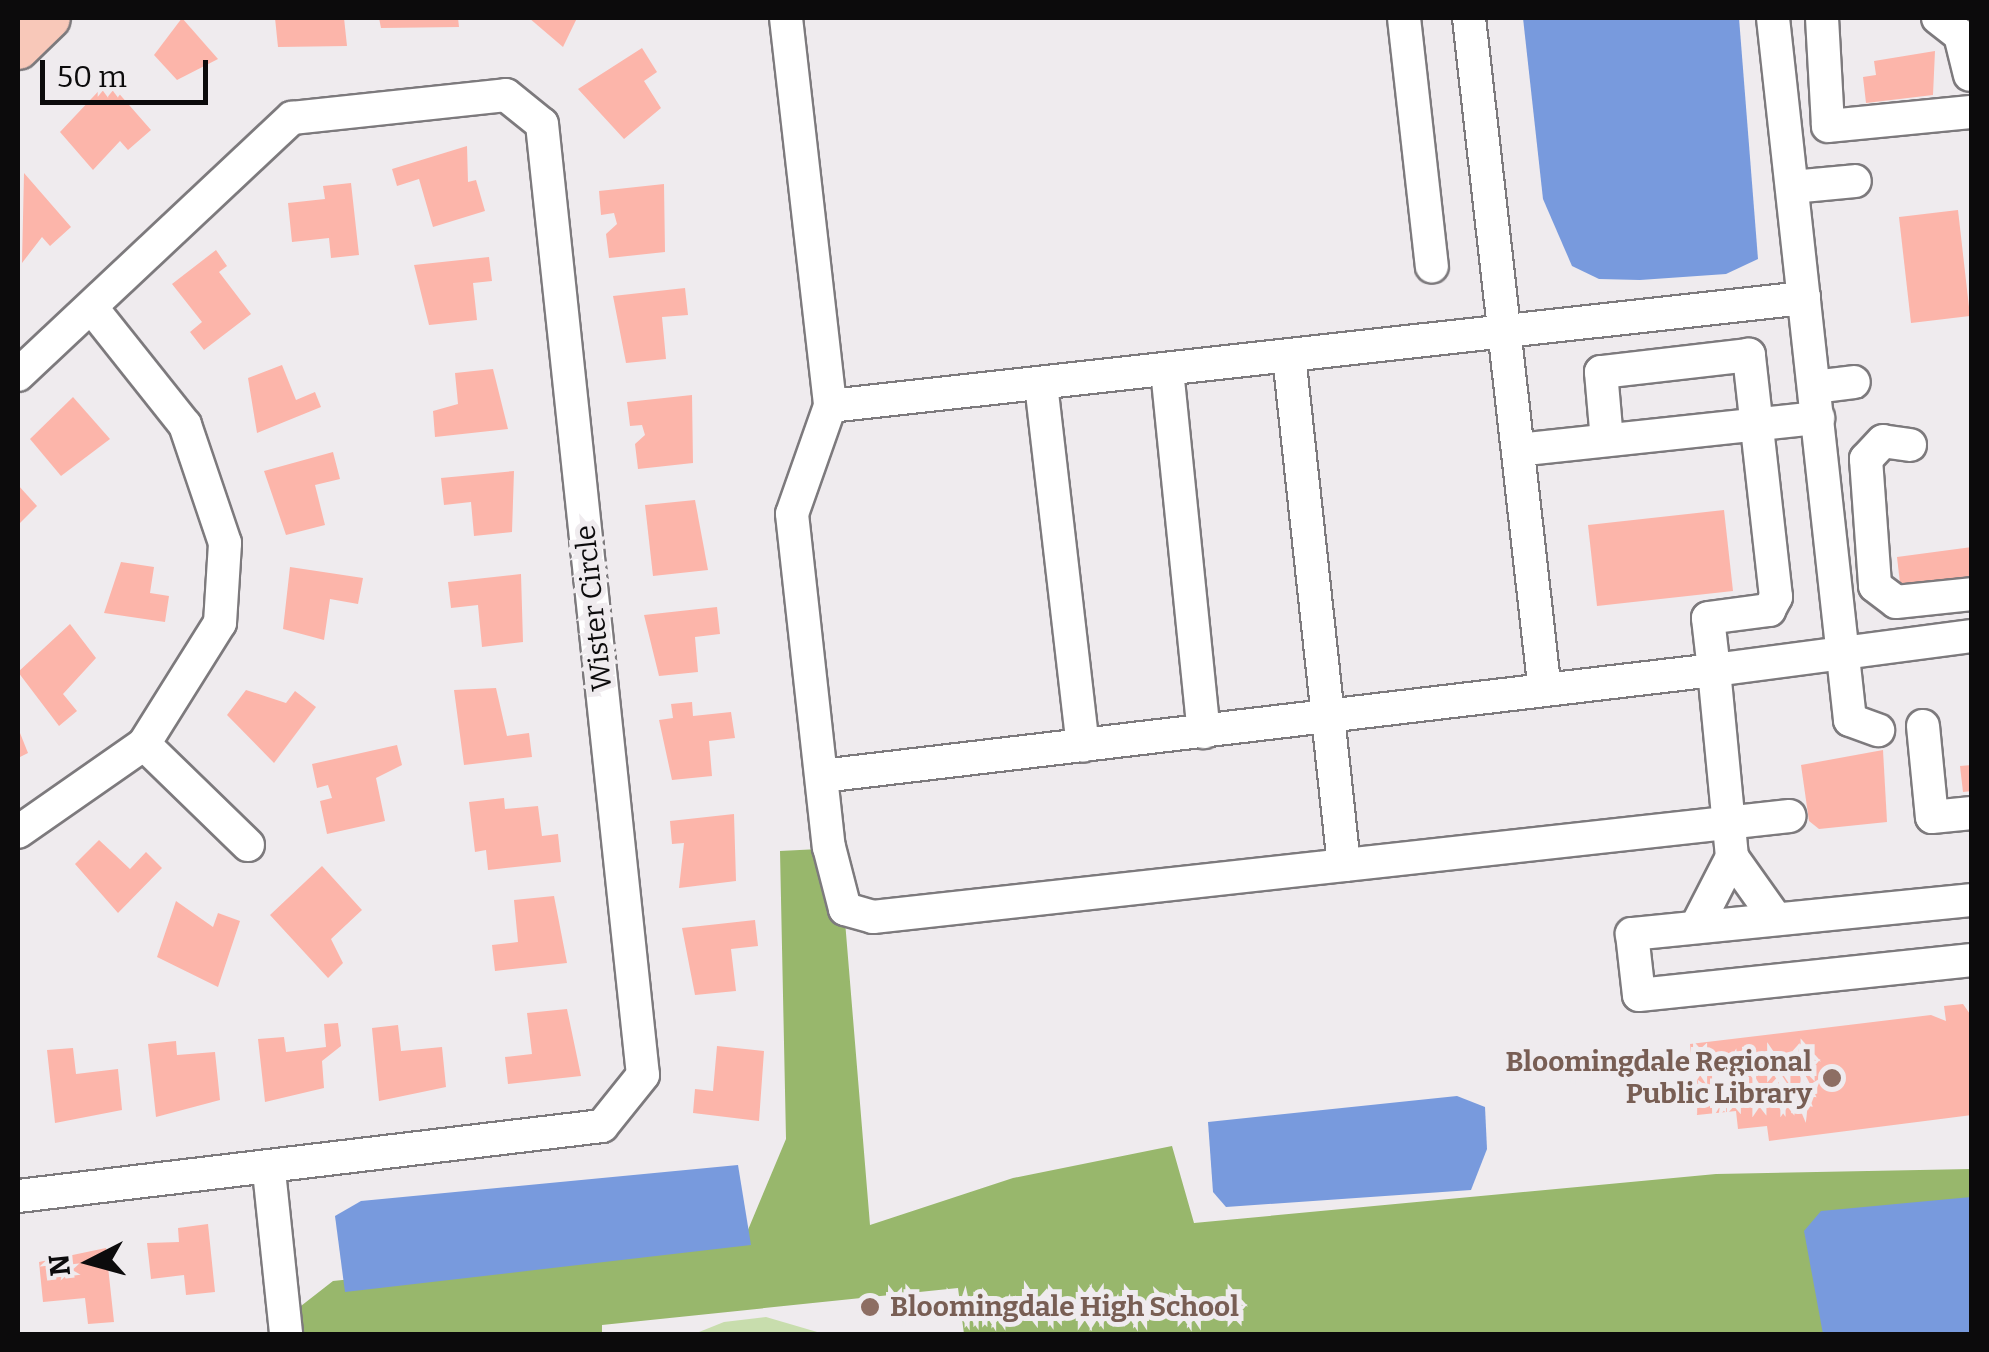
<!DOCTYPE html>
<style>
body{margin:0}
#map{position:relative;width:1989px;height:1352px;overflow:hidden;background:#efebee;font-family:Bitter,serif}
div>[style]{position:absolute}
.green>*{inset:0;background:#c8ddad}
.forest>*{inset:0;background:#98b76c}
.water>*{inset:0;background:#789add}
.building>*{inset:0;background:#fcb5aa}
.roads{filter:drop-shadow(2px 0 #7d7a7d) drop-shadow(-2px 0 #7d7a7d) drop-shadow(0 2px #7d7a7d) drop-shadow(0 -2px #7d7a7d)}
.minor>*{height:32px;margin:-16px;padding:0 16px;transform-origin:16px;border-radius:16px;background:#fff}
.major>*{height:42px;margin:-21px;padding:0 21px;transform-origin:21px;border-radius:21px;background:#f8c8b9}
.dots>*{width:28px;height:28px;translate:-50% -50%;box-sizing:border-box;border:5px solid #efebee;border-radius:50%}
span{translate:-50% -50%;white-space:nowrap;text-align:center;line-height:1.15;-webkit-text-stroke:10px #efebee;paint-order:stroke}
.street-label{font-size:28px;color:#0c0b0c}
.education-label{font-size:28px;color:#785e54;font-weight:700}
.right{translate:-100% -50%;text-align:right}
.left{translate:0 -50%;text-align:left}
.frame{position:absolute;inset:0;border:20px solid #0c0b0c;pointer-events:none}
.north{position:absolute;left:40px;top:1212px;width:100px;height:100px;-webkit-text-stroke:8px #efebee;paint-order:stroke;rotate:264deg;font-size:28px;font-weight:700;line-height:40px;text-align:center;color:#0c0b0c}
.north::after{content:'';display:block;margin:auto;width:35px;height:45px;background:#0c0b0c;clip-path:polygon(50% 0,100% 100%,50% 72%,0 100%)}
.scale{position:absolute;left:40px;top:60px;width:168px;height:45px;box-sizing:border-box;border:5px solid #0c0b0c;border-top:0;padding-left:12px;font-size:30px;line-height:35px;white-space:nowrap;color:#0c0b0c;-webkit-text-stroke:8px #efebee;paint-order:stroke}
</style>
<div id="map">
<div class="green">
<i style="clip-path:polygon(766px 1317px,824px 1334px,694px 1334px,724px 1322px)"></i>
</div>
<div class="forest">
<i style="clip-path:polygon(839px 848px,870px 1225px,1013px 1178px,1172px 1146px,1194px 1223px,1716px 1174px,1971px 1169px,1971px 1334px,964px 1334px,958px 1288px,602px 1325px,602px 1334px,265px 1334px,333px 1281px,745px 1237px,786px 1139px,780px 851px)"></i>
</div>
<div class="water">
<i style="clip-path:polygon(1523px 18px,1739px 18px,1758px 259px,1726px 274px,1640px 280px,1599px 279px,1572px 266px,1543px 199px)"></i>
<i style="clip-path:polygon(1457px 1096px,1485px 1107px,1487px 1149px,1471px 1190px,1226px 1207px,1213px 1192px,1208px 1122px)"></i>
<i style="clip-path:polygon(738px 1165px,751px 1245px,345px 1292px,335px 1216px,361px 1201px)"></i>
<i style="clip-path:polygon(1971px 1197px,1971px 1334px,1823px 1334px,1804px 1231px,1821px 1211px)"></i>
</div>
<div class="building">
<i style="clip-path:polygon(182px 18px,218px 59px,177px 80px,154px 55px)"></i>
<i style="clip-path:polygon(275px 18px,344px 18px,347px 46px,278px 47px)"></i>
<i style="clip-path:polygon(379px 18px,458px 18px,459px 27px,381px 28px)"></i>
<i style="clip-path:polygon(529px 18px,577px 18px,563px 47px)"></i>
<i style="clip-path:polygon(642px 48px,657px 72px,644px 81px,661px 108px,624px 139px,578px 89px)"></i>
<i style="clip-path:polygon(1935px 51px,1933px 95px,1866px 103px,1863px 77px,1876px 75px,1874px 61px)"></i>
<i style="clip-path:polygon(108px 81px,151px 130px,128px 150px,120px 141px,93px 170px,60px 132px)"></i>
<i style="clip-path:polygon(467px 146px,468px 182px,476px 180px,485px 211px,433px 227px,419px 179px,397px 186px,392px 169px)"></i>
<i style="clip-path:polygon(24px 173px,71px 227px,50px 246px,42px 237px,22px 263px)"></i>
<i style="clip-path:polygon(351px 183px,359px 255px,331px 258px,329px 238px,292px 242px,288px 203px,325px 199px,323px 186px)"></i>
<i style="clip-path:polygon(664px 184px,665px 252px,609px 258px,606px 234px,617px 224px,614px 213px,601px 215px,599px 191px)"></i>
<i style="clip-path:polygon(1958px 210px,1970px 316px,1911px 323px,1899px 217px)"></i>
<i style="clip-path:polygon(216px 250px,227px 266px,219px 272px,251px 314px,204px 350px,190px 332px,202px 322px,172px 284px)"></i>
<i style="clip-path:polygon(489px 257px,492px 281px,473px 283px,477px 320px,429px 325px,414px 265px)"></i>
<i style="clip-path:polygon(685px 288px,688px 315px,662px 317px,666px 359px,626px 363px,613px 296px)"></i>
<i style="clip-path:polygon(282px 365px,296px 400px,315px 392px,321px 407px,257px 433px,248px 378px)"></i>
<i style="clip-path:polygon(493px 369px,508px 429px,435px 437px,433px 411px,458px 404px,455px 373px)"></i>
<i style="clip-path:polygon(692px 395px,693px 463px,638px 469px,635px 444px,645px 435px,642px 425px,630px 426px,627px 402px)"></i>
<i style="clip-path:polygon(73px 397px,110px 439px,61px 476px,30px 439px)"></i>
<i style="clip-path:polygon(333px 452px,340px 479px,315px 485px,325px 525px,286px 535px,264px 471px)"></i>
<i style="clip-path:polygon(514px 471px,512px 532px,474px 536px,471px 502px,444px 505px,441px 478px)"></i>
<i style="clip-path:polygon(18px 485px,37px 506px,18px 525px)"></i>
<i style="clip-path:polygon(695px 500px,708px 570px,653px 576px,645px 505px)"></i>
<i style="clip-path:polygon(1724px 510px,1733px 591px,1597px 606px,1588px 525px)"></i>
<i style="clip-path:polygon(1972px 547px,1972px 589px,1901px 592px,1897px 557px)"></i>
<i style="clip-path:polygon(121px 562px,154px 567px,150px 593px,169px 596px,165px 622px,104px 613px)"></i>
<i style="clip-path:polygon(290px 567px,363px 578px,358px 604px,330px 599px,324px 640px,283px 629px)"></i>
<i style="clip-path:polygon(521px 574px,523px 642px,482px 647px,478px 605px,451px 608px,448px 582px)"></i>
<i style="clip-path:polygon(717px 607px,720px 634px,695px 637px,698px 672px,659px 676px,644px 615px)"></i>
<i style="clip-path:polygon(70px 624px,96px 658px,63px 694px,77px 711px,59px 726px,18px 672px)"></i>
<i style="clip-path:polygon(496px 688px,507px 736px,529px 733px,532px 757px,464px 765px,454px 690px)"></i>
<i style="clip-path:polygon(246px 690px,286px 703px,295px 691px,316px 707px,274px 763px,227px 715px)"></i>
<i style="clip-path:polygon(692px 702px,693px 716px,731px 712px,735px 738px,709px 741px,712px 776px,672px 780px,659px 720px,673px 718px,671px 704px)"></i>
<i style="clip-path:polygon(18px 728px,28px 753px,18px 758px)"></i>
<i style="clip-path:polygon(397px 745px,402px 765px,376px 778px,385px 821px,327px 834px,320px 801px,332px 798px,328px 785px,317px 788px,312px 764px)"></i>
<i style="clip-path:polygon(1883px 750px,1887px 822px,1819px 829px,1809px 821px,1801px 765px)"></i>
<i style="clip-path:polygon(1972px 765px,1972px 791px,1963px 792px,1960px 766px)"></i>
<i style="clip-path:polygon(504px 798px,505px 809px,538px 806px,542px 836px,558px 834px,561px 862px,488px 870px,486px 850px,475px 852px,469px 802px)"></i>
<i style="clip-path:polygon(734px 814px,736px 881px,679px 888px,684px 843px,672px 844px,670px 821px)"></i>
<i style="clip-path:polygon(99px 840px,130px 869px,146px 852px,162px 868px,118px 913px,75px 864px)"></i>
<i style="clip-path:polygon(322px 866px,362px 910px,331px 939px,343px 963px,328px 978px,270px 915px)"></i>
<i style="clip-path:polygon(554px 896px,567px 963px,495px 971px,492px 945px,518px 942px,514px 900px)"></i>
<i style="clip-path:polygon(176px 901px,213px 927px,218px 913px,240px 921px,218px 987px,157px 957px)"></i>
<i style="clip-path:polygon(755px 920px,758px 946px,731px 949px,736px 991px,695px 995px,682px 928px)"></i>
<i style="clip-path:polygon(1963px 1004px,1972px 1017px,1972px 1115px,1769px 1141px,1767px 1126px,1738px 1129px,1736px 1111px,1697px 1115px,1690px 1044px,1931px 1015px,1946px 1021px,1944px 1006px)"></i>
<i style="clip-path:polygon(567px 1009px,581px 1076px,508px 1084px,505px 1057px,532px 1054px,527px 1013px)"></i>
<i style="clip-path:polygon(338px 1023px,341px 1046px,322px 1061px,324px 1088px,265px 1102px,258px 1039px,284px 1037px,286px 1052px,326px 1047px,324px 1024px)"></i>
<i style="clip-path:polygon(398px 1025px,401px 1051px,442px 1047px,446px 1087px,379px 1101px,372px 1028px)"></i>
<i style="clip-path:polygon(176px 1041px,177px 1055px,215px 1052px,220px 1100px,156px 1117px,148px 1044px)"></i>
<i style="clip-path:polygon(717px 1046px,764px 1051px,759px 1121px,693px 1113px,695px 1089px,713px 1091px)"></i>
<i style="clip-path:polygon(73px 1048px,76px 1074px,118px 1069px,122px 1110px,55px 1123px,47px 1050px)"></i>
<i style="clip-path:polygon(208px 1224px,215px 1292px,186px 1295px,184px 1275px,151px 1279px,147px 1243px,179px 1242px,178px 1228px)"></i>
<i style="clip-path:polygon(106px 1248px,114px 1322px,88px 1324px,85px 1298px,43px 1302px,39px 1262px)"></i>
</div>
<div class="roads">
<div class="minor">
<i style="left:786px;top:18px;width:390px;rotate:83.5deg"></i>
<i style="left:830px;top:406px;width:114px;rotate:109.4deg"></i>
<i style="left:792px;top:514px;width:335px;rotate:83.7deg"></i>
<i style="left:829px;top:847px;width:64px;rotate:75.5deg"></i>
<i style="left:845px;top:909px;width:29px;rotate:16deg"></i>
<i style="left:873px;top:917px;width:922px;rotate:-6.29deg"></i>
<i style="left:1404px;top:18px;width:250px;rotate:83.6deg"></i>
<i style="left:1469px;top:18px;width:669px;rotate:83.57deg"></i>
<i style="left:1773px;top:18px;width:706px;rotate:83.74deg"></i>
<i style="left:1850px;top:720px;width:30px;rotate:20deg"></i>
<i style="left:1822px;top:18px;width:108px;rotate:86.8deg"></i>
<i style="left:1828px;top:126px;width:145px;rotate:-5.6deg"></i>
<i style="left:1938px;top:18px;width:28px;rotate:38deg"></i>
<i style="left:1960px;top:35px;width:41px;rotate:76deg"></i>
<i style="left:1792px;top:187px;width:63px;rotate:-5.4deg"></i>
<i style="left:1289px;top:356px;width:512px;rotate:83.83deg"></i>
<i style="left:1167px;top:370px;width:364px;rotate:84.2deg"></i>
<i style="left:18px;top:375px;width:376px;rotate:-43.2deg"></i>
<i style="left:292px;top:118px;width:215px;rotate:-6.1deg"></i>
<i style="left:506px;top:95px;width:46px;rotate:38.9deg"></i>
<i style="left:542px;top:124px;width:956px;rotate:83.94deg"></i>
<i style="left:643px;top:1075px;width:65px;rotate:128.8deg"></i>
<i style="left:602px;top:1126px;width:588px;rotate:173.16deg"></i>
<i style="left:1041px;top:384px;width:364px;rotate:83.4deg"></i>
<i style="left:1814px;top:387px;width:40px;rotate:-7.1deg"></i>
<i style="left:830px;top:406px;width:980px;rotate:-6.33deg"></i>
<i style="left:1910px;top:445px;width:27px;rotate:-172deg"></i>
<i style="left:1883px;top:441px;width:25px;rotate:133deg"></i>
<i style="left:1866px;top:459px;width:127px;rotate:85.9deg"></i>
<i style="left:1875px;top:586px;width:26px;rotate:37deg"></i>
<i style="left:1896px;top:602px;width:76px;rotate:-6deg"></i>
<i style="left:1518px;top:450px;width:302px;rotate:-6.1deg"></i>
<i style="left:1923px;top:726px;width:91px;rotate:84.4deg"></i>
<i style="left:1932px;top:817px;width:40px;rotate:-5.7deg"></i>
<i style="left:144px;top:744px;width:145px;rotate:44.2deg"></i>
<i style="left:822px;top:776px;width:898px;rotate:-6.78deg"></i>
<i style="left:1714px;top:670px;width:52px;rotate:-96.6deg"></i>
<i style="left:1708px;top:618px;width:62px;rotate:-7.5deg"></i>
<i style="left:1769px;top:610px;width:15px;rotate:-62deg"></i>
<i style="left:1776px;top:597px;width:244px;rotate:-96.4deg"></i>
<i style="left:1749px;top:355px;width:149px;rotate:173.4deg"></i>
<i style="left:1601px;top:372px;width:68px;rotate:85deg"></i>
<i style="left:18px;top:832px;width:154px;rotate:-34.9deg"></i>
<i style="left:144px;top:744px;width:143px;rotate:-57.9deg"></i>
<i style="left:220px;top:623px;width:80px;rotate:-86.4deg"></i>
<i style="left:225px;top:543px;width:125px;rotate:-108.7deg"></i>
<i style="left:185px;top:425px;width:149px;rotate:-128.5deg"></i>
<i style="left:1972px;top:900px;width:342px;rotate:174.3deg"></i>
<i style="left:1632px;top:934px;width:61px;rotate:83.5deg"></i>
<i style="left:1639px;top:995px;width:335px;rotate:-6deg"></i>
<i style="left:1776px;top:919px;width:76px;rotate:-125.4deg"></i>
<i style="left:1732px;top:857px;width:188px;rotate:-95.5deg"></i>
<i style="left:1714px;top:670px;width:260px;rotate:-7.5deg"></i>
<i style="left:1696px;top:927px;width:79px;rotate:-62.8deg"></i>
<i style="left:269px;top:1171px;width:164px;rotate:84deg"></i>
</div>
<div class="major">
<i style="left:18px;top:48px;width:43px;rotate:-44.1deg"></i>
</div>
</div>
<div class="dots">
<i style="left:1832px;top:1078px;background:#8d6e63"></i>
<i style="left:870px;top:1307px;background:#8d6e63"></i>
</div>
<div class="street-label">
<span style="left:594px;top:608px;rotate:-96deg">Wister Circle</span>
</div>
<div class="education-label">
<span class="right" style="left:1812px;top:1078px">Bloomingdale Regional<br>Public Library</span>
<span class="left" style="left:890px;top:1307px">Bloomingdale High School</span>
</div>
<div class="frame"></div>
<div class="north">N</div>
<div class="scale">50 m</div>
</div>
